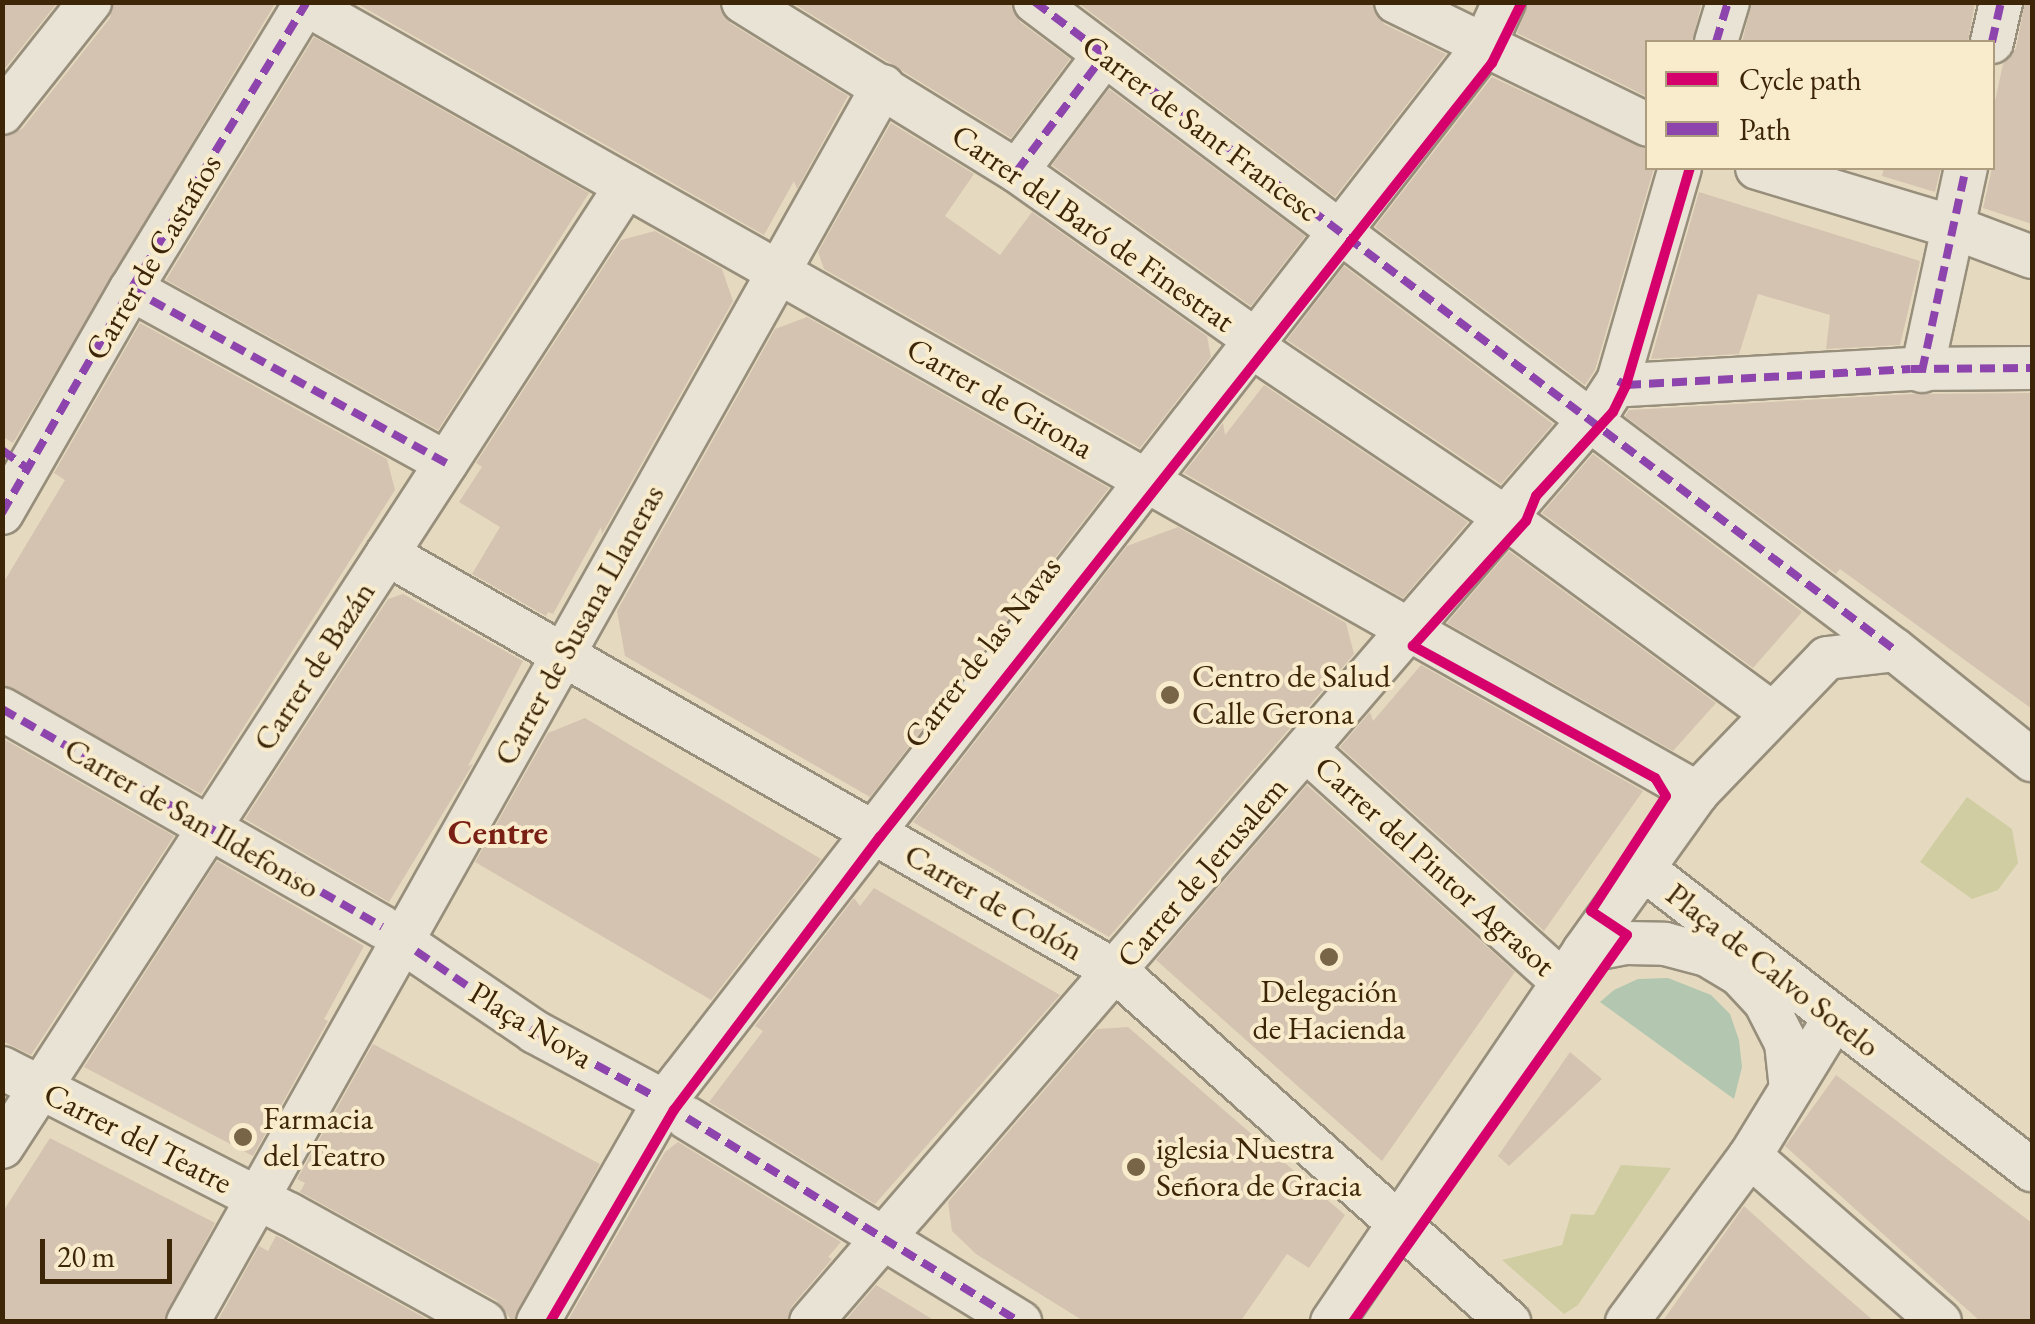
<!DOCTYPE html>
<meta charset="utf-8">
<style>
body{margin:0}
#map{position:relative;width:2035px;height:1324px;overflow:hidden;background:#e5dabf;font-family:"EB Garamond",serif}
div>[style]{position:absolute}
.green>*{inset:0;background:#d0cda2}
.water>*{inset:0;background:#b2c6b0}
.building>*{inset:0;background:#d4c3b0}
.roads{filter:drop-shadow(2px 0 #978e7b) drop-shadow(-2px 0 #978e7b) drop-shadow(0 2px #978e7b) drop-shadow(0 -2px #978e7b)}
.minor>*{height:42px;margin:-21px;padding:0 21px;transform-origin:21px;border-radius:21px;background:#e9e3d6}
.quiet>*{height:8px;margin-top:-4px;transform-origin:0;background:repeating-linear-gradient(90deg,#8e44ad 0 15px,transparent 0 23px)}
.cycleway>*{height:10px;margin:-5px;padding:0 5px;transform-origin:5px;border-radius:5px;background:#d6006c}
.dots>*{width:28px;height:28px;translate:-50% -50%;box-sizing:border-box;border:5px solid #f8eccc;border-radius:50%}
span{translate:-50% -50%;white-space:nowrap;text-align:center;line-height:1.15;-webkit-text-stroke:8px #f8eccc;paint-order:stroke}
.street-label{font-size:32px;color:#3d2507}
.poi-label{font-size:32px;color:#3d2507}
.left{translate:0 -50%;text-align:left}
.neighbourhood-label{font-size:35px;color:#7a1f14;font-weight:700}
.frame{position:absolute;inset:0;border:5px solid #3d2507;pointer-events:none}
.legend{position:absolute;left:1645px;top:40px;width:350px;height:130px;box-sizing:border-box;background:#f8eccc;border:2px solid #ad9c7d;margin:0;padding:12px 18px;list-style:none;font-size:30px;color:#3d2507}
.legend li{display:flex;align-items:center;gap:20px;height:50px}
.legend b{width:50px;border:2px solid #ad9c7d}
.scale{position:absolute;left:40px;top:1239px;width:132px;height:45px;box-sizing:border-box;border:5px solid #3d2507;border-top:0;padding-left:12px;font-size:30px;line-height:35px;white-space:nowrap;color:#3d2507;-webkit-text-stroke:8px #f8eccc;paint-order:stroke}
</style>
<div id="map">
<div class="green">
<i style="clip-path:polygon(1967px 797px,2012px 829px,2018px 863px,1998px 890px,1972px 899px,1920px 862px)"></i>
<i style="clip-path:polygon(1621px 1165px,1671px 1168px,1578px 1305px,1564px 1314px,1502px 1260px,1562px 1245px,1571px 1214px,1594px 1215px)"></i>
</div>
<div class="water">
<i style="clip-path:polygon(1668px 978px,1711px 995px,1730px 1014px,1739px 1040px,1742px 1067px,1734px 1099px,1600px 1002px,1614px 990px,1638px 979px)"></i>
</div>
<div class="building">
<i style="clip-path:polygon(2px 2px,58px 2px,2px 72px)"></i>
<i style="clip-path:polygon(114px 2px,276px 2px,13px 443px,2px 436px,2px 137px,22px 129px,110px 18px)"></i>
<i style="clip-path:polygon(354px 2px,718px 2px,730px 23px,848px 96px,797px 189px,794px 181px,764px 235px)"></i>
<i style="clip-path:polygon(791px 2px,1011px 2px,1020px 22px,1070px 59px,1011px 138px)"></i>
<i style="clip-path:polygon(1077px 2px,1371px 2px,1384px 24px,1446px 54px,1335px 197px)"></i>
<i style="clip-path:polygon(1529px 2px,1702px 2px,1692px 42px,1648px 42px,1648px 97px,1517px 33px)"></i>
<i style="clip-path:polygon(1752px 2px,1975px 2px,1968px 42px,1742px 42px)"></i>
<i style="clip-path:polygon(2025px 2px,2032px 2px,2032px 224px,1983px 208px,1992px 168px,1992px 115px,2003px 64px,2016px 48px)"></i>
<i style="clip-path:polygon(314px 37px,589px 193px,438px 430px,166px 280px)"></i>
<i style="clip-path:polygon(1492px 77px,1648px 150px,1648px 168px,1654px 168px,1595px 370px,1585px 385px,1375px 227px)"></i>
<i style="clip-path:polygon(1109px 89px,1305px 236px,1251px 306px,1052px 165px)"></i>
<i style="clip-path:polygon(891px 123px,974px 174px,945px 216px,1000px 255px,1032px 212px,1207px 336px,1211px 357px,1140px 448px,824px 269px,818px 252px)"></i>
<i style="clip-path:polygon(1884px 168px,1941px 168px,1935px 192px,1882px 176px)"></i>
<i style="clip-path:polygon(1699px 192px,1920px 261px,1900px 345px,1826px 349px,1830px 315px,1758px 294px,1739px 354px,1651px 359px)"></i>
<i style="clip-path:polygon(655px 231px,722px 269px,733px 301px,602px 534px,601px 527px,553px 614px,548px 612px,546px 616px,472px 574px,500px 527px,459px 502px,482px 467px,476px 463px,621px 240px)"></i>
<i style="clip-path:polygon(1344px 266px,1553px 424px,1501px 484px,1287px 340px)"></i>
<i style="clip-path:polygon(807px 317px,1109px 488px,870px 797px,625px 656px,617px 611px,775px 329px)"></i>
<i style="clip-path:polygon(140px 323px,387px 459px,395px 490px,201px 794px,2px 684px,2px 585px,65px 480px,54px 473px)"></i>
<i style="clip-path:polygon(1264px 385px,1468px 522px,1403px 598px,1184px 473px,1223px 423px,1225px 435px)"></i>
<i style="clip-path:polygon(2032px 393px,2032px 709px,1840px 569px,1836px 574px,1625px 416px,1629px 410px,1912px 394px)"></i>
<i style="clip-path:polygon(1593px 454px,1802px 612px,1753px 668px,1542px 513px)"></i>
<i style="clip-path:polygon(1178px 527px,1346px 623px,1354px 654px,1109px 937px,913px 822px,1127px 546px)"></i>
<i style="clip-path:polygon(1509px 551px,1716px 703px,1673px 751px,1447px 623px)"></i>
<i style="clip-path:polygon(403px 594px,523px 661px,468px 766px,473px 764px,389px 902px,245px 819px,388px 599px)"></i>
<i style="clip-path:polygon(1421px 665px,1643px 791px,1544px 931px,1340px 747px,1370px 712px,1373px 721px)"></i>
<i style="clip-path:polygon(585px 718px,821px 859px,711px 1000px,475px 862px,548px 733px)"></i>
<i style="clip-path:polygon(2px 738px,174px 836px,31px 1055px,2px 1041px)"></i>
<i style="clip-path:polygon(1307px 785px,1515px 972px,1382px 1161px,1156px 960px)"></i>
<i style="clip-path:polygon(217px 861px,364px 946px,324px 1019px,328px 1021px,253px 1156px,84px 1067px)"></i>
<i style="clip-path:polygon(874px 888px,1060px 995px,875px 1204px,709px 1102px,763px 1031px,755px 1026px,854px 898px,860px 906px)"></i>
<i style="clip-path:polygon(1128px 1027px,1345px 1215px,1309px 1268px,1287px 1254px,1240px 1322px,1085px 1322px,976px 1254px,952px 1231px,948px 1202px,1097px 1029px)"></i>
<i style="clip-path:polygon(373px 1044px,600px 1164px,513px 1322px,496px 1300px,300px 1192px,305px 1183px,297px 1179px)"></i>
<i style="clip-path:polygon(1570px 1052px,1602px 1079px,1509px 1166px,1498px 1156px)"></i>
<i style="clip-path:polygon(1836px 1075px,2032px 1223px,2032px 1322px,1981px 1322px,1785px 1146px)"></i>
<i style="clip-path:polygon(50px 1138px,215px 1223px,163px 1322px,2px 1322px,2px 1213px)"></i>
<i style="clip-path:polygon(678px 1142px,841px 1242px,828px 1257px,832px 1259px,792px 1306px,787px 1322px,567px 1322px,665px 1152px)"></i>
<i style="clip-path:polygon(1744px 1206px,1807px 1263px,1875px 1322px,1662px 1322px)"></i>
<i style="clip-path:polygon(276px 1236px,277px 1236px,432px 1322px,217px 1322px,259px 1246px,268px 1251px)"></i>
<i style="clip-path:polygon(876px 1285px,937px 1322px,844px 1322px)"></i>
</div>
<div class="roads">
<div class="minor">
<i style="left:302px;top:2px;width:1604px;rotate:29.55deg"></i>
<i style="left:743px;top:2px;width:322px;rotate:31.7deg"></i>
<i style="left:1017px;top:171px;width:293px;rotate:35.3deg"></i>
<i style="left:1256px;top:340px;width:13px;rotate:72deg"></i>
<i style="left:1260px;top:352px;width:295px;rotate:34deg"></i>
<i style="left:1505px;top:517px;width:331px;rotate:36.3deg"></i>
<i style="left:1035px;top:2px;width:1077px;rotate:37deg"></i>
<i style="left:1895px;top:650px;width:176px;rotate:38.8deg"></i>
<i style="left:1396px;top:2px;width:280px;rotate:26deg"></i>
<i style="left:1716px;top:42px;width:42px;rotate:-73.3deg"></i>
<i style="left:1992px;top:42px;width:41px;rotate:-77.3deg"></i>
<i style="left:2px;top:113px;width:142px;rotate:-51.6deg"></i>
<i style="left:1757px;top:168px;width:204px;rotate:16.8deg"></i>
<i style="left:1952px;top:227px;width:85px;rotate:20.6deg"></i>
<i style="left:1017px;top:171px;width:145px;rotate:-53.1deg"></i>
<i style="left:131px;top:289px;width:360px;rotate:28.9deg"></i>
<i style="left:1922px;top:371px;width:208px;rotate:-77.8deg"></i>
<i style="left:1618px;top:381px;width:9px;rotate:27deg"></i>
<i style="left:1626px;top:385px;width:285px;rotate:-3.2deg"></i>
<i style="left:1911px;top:369px;width:121px;rotate:-0.5deg"></i>
<i style="left:2px;top:513px;width:258px;rotate:-60.1deg"></i>
<i style="left:131px;top:289px;width:336px;rotate:-58.6deg"></i>
<i style="left:387px;top:554px;width:841px;rotate:29.8deg"></i>
<i style="left:1117px;top:972px;width:526px;rotate:41.76deg"></i>
<i style="left:2px;top:709px;width:438px;rotate:29.8deg"></i>
<i style="left:1306px;top:750px;width:346px;rotate:42.1deg"></i>
<i style="left:1645px;top:870px;width:490px;rotate:37.8deg"></i>
<i style="left:416px;top:951px;width:144px;rotate:34.2deg"></i>
<i style="left:535px;top:1032px;width:131px;rotate:28.3deg"></i>
<i style="left:1584px;top:951px;width:43px;rotate:-10.8deg"></i>
<i style="left:1626px;top:943px;width:39px;rotate:1deg"></i>
<i style="left:1665px;top:944px;width:43px;rotate:14.7deg"></i>
<i style="left:1707px;top:955px;width:37px;rotate:31deg"></i>
<i style="left:1739px;top:974px;width:38px;rotate:47deg"></i>
<i style="left:1765px;top:1002px;width:46px;rotate:62.9deg"></i>
<i style="left:1786px;top:1043px;width:46px;rotate:83.8deg"></i>
<i style="left:2px;top:1068px;width:322px;rotate:27deg"></i>
<i style="left:289px;top:1214px;width:223px;rotate:29deg"></i>
<i style="left:687px;top:1118px;width:391px;rotate:31.5deg"></i>
<i style="left:2px;top:1147px;width:1146px;rotate:-57deg"></i>
<i style="left:1750px;top:1156px;width:252px;rotate:41.1deg"></i>
<i style="left:188px;top:1322px;width:1418px;rotate:-60.65deg"></i>
<i style="left:538px;top:1322px;width:254px;rotate:-60.2deg"></i>
<i style="left:664px;top:1102px;width:1337px;rotate:-52.17deg"></i>
<i style="left:1484px;top:46px;width:48px;rotate:-65.6deg"></i>
<i style="left:811px;top:1322px;width:1212px;rotate:-49.21deg"></i>
<i style="left:1603px;top:404px;width:27px;rotate:-57deg"></i>
<i style="left:1618px;top:381px;width:222px;rotate:-73.8deg"></i>
<i style="left:1332px;top:1322px;width:448px;rotate:-55.8deg"></i>
<i style="left:1584px;top:951px;width:194px;rotate:-54.4deg"></i>
<i style="left:1697px;top:793px;width:187px;rotate:-46.1deg"></i>
<i style="left:1827px;top:658px;width:68px;rotate:-6.7deg"></i>
<i style="left:1627px;top:1322px;width:207px;rotate:-53.5deg"></i>
<i style="left:1750px;top:1156px;width:161px;rotate:-58.5deg"></i>
</div>
</div>
<div class="quiet">
<i style="left:1035px;top:2px;width:1077px;rotate:37deg"></i>
<i style="left:1716px;top:42px;width:42px;rotate:-73.3deg"></i>
<i style="left:1992px;top:42px;width:41px;rotate:-77.3deg"></i>
<i style="left:1017px;top:171px;width:145px;rotate:-53.1deg"></i>
<i style="left:131px;top:289px;width:360px;rotate:28.9deg"></i>
<i style="left:1922px;top:371px;width:208px;rotate:-77.8deg"></i>
<i style="left:1618px;top:381px;width:9px;rotate:27deg"></i>
<i style="left:1626px;top:385px;width:285px;rotate:-3.2deg"></i>
<i style="left:1911px;top:369px;width:121px;rotate:-0.5deg"></i>
<i style="left:2px;top:450px;width:32px;rotate:36deg"></i>
<i style="left:2px;top:513px;width:258px;rotate:-60.1deg"></i>
<i style="left:131px;top:289px;width:335px;rotate:-58.5deg"></i>
<i style="left:2px;top:709px;width:438px;rotate:29.8deg"></i>
<i style="left:416px;top:951px;width:144px;rotate:34.2deg"></i>
<i style="left:535px;top:1032px;width:131px;rotate:28.3deg"></i>
<i style="left:687px;top:1118px;width:391px;rotate:31.5deg"></i>
</div>
<div class="cycleway">
<i style="left:550px;top:1322px;width:246px;rotate:-59.7deg"></i>
<i style="left:674px;top:1110px;width:342px;rotate:-53deg"></i>
<i style="left:880px;top:837px;width:987px;rotate:-51.67deg"></i>
<i style="left:1492px;top:63px;width:68px;rotate:-63.8deg"></i>
<i style="left:1353px;top:1322px;width:474px;rotate:-54.7deg"></i>
<i style="left:1627px;top:935px;width:43px;rotate:-146.3deg"></i>
<i style="left:1591px;top:911px;width:137px;rotate:-56.9deg"></i>
<i style="left:1666px;top:796px;width:21px;rotate:-121deg"></i>
<i style="left:1655px;top:778px;width:276px;rotate:-151.4deg"></i>
<i style="left:1413px;top:646px;width:169px;rotate:-47.9deg"></i>
<i style="left:1526px;top:521px;width:27px;rotate:-68deg"></i>
<i style="left:1536px;top:496px;width:114px;rotate:-47.5deg"></i>
<i style="left:1613px;top:412px;width:30px;rotate:-64deg"></i>
<i style="left:1626px;top:385px;width:226px;rotate:-73.6deg"></i>
</div>
<div class="dots">
<i style="left:1170px;top:695px;background:#786447"></i>
<i style="left:1329px;top:957px;background:#786447"></i>
<i style="left:243px;top:1137px;background:#786447"></i>
<i style="left:1136px;top:1167px;background:#786447"></i>
</div>
<div class="street-label">
<span style="left:1201px;top:128px;rotate:37deg">Carrer de Sant Francesc</span>
<span style="left:1093px;top:228px;rotate:35deg">Carrer del Baró de Finestrat</span>
<span style="left:153px;top:257px;rotate:-59deg">Carrer de Castaños</span>
<span style="left:1000px;top:398px;rotate:30deg">Carrer de Girona</span>
<span style="left:579px;top:625px;rotate:-61deg">Carrer de Susana Llaneras</span>
<span style="left:982px;top:652px;rotate:-52deg">Carrer de las Navas</span>
<span style="left:314px;top:666px;rotate:-57deg">Carrer de Bazán</span>
<span style="left:192px;top:818px;rotate:30deg">Carrer de San Ildefonso</span>
<span style="left:1435px;top:866px;rotate:42deg">Carrer del Pintor Agrasot</span>
<span style="left:1202px;top:872px;rotate:-49deg">Carrer de Jerusalem</span>
<span style="left:994px;top:902px;rotate:30deg">Carrer de Colón</span>
<span style="left:1773px;top:970px;rotate:38deg">Plaça de Calvo Sotelo</span>
<span style="left:531px;top:1025px;rotate:31deg">Plaça Nova</span>
<span style="left:138px;top:1138px;rotate:27deg">Carrer del Teatre</span>
</div>
<div class="poi-label">
<span class="left" style="left:1192px;top:695px">Centro de Salud<br>Calle Gerona</span>
<span style="left:1329px;top:1010px">Delegación<br>de Hacienda</span>
<span class="left" style="left:263px;top:1137px">Farmacia<br>del Teatro</span>
<span class="left" style="left:1156px;top:1167px">iglesia Nuestra<br>Señora de Gracia</span>
</div>
<div class="neighbourhood-label">
<span style="left:498px;top:832px">Centre</span>
</div>
<div class="frame"></div>
<ul class="legend">
<li><b style="height:12px;background:#d6006c"></b>Cycle path</li>
<li><b style="height:12px;background:#8e44ad"></b>Path</li>
</ul>
<div class="scale">20 m</div>
</div>
